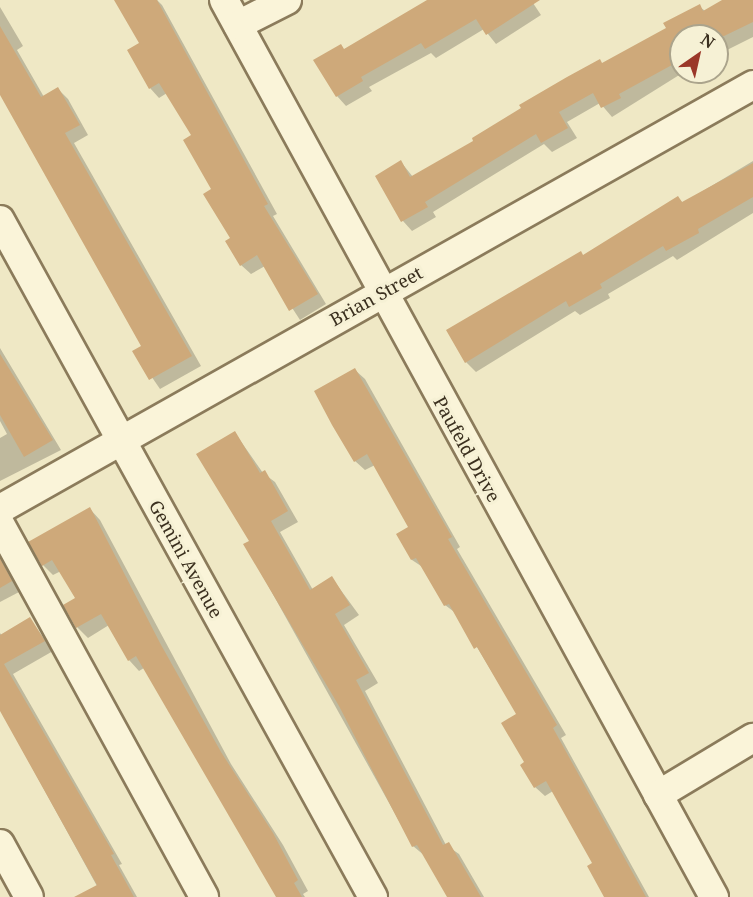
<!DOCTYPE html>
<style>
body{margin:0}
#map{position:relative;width:753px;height:897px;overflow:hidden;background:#efe8c5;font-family:"Noto Serif",serif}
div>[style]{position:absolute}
.shadow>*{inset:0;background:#0003}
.building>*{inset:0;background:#cea97a}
.roads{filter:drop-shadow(2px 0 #8b7b5b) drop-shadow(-2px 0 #8b7b5b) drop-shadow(0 2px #8b7b5b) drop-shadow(0 -2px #8b7b5b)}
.minor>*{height:28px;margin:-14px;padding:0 14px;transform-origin:14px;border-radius:14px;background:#faf4d9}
span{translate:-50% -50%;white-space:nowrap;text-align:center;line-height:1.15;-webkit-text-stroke:6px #f6f1d5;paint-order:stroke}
.street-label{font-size:18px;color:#3b301f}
.north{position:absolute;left:669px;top:24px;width:60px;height:60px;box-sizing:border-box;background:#f6f1d5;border:2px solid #aba48c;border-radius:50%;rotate:34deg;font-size:16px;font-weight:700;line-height:24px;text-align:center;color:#3b301f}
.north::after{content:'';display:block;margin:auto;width:21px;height:27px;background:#9b3829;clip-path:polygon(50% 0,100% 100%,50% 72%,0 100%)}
</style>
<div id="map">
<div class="shadow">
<i style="clip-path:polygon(115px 0,157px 0,162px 5px,277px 214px,273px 216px,326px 304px,300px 320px,265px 266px,251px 274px,241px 265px,193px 136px,167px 93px,159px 98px,150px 88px,141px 44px)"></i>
<i style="clip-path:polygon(448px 0,531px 0,541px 15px,496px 44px,484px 29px,436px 58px,431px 53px,369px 87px,372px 91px,346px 106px,337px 96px,345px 50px)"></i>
<i style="clip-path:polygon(726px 0,753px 0,753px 37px,717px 55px,717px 36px,681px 36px,684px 72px,612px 117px,600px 103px,567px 122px,577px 138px,552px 152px,544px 144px,433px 212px,436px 217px,412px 231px,403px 221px,377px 176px,401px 162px,413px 177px,668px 29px,699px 6px,705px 11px)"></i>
<i style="clip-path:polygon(0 7px,23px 46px,17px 50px,44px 97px,58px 89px,68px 99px,88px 135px,74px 143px,201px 366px,160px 389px,134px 351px,143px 346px,0 92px)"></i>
<i style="clip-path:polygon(753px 161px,753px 213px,677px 260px,673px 256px,608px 294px,610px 298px,580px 315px,575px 311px,476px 372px,466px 362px,584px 256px,678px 198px,683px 203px)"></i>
<i style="clip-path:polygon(0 348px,61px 450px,0 481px,0 438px,7px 434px,0 421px)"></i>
<i style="clip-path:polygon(355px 370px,365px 379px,460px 547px,457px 549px,566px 735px,561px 738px,649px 897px,608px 897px,594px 864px,553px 791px,545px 796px,535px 787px,518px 715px,457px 614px,445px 605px,424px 568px,412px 560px,410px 528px,375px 465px,365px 470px,355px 461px)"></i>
<i style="clip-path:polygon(235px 433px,263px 473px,275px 482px,298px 522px,280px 532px,313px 590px,332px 578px,359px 615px,344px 625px,378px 683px,365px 691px,446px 845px,459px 854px,484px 897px,449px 897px,425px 856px,413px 846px,245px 544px,251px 541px)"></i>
<i style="clip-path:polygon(90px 509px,100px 520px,231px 764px,283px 845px,308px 891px,303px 894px,305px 897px,278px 897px,144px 668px,139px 671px,129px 660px,109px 625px,88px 638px,77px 627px,65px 606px,77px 599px,61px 571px,53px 575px,43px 565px)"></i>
<i style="clip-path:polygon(0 560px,21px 591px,0 602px)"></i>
<i style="clip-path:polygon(30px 619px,53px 651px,13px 674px,122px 864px,119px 865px,137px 897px,103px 897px,0 709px,0 633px,2px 636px)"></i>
</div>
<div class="building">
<i style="clip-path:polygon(114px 0,157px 0,268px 204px,264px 206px,318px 294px,289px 311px,257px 255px,240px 266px,225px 241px,230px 238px,203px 194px,211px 189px,183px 140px,191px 135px,159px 83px,149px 89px,127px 50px,139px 43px)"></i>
<i style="clip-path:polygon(427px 0,540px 0,486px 35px,476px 19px,425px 49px,421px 43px,361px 77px,363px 81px,336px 97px,313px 60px,341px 44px,344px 49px)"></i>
<i style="clip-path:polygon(722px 0,753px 0,753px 22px,724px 36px,681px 36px,681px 60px,619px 94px,621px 98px,601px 108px,593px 93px,559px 112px,568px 128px,541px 143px,536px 134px,425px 202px,428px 207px,401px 222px,375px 176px,401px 160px,410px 177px,473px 141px,472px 138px,521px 108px,519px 105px,567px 77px,600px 59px,602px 63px,666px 28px,663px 23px,700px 4px,703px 11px)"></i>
<i style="clip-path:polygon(0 26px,41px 97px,58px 87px,80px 125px,65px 133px,192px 356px,149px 380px,132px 351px,141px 346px,0 95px)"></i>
<i style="clip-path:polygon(753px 163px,753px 197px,698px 229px,699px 233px,666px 251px,663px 246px,600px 284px,602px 288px,569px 307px,566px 301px,465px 363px,446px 330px,581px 251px,583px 255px,678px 196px,682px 202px)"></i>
<i style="clip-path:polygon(0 354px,53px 440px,24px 457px,0 415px)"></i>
<i style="clip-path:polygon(355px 368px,452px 537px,448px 539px,557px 725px,553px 728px,646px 897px,604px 897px,587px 866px,592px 863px,546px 781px,534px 788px,520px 765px,524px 762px,501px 723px,516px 714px,477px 647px,474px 649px,449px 604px,444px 606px,416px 558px,411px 560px,396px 534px,408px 527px,367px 454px,354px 462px,332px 425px,314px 391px)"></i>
<i style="clip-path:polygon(235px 431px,260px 473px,265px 470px,288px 511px,271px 521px,310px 590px,332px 576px,350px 605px,335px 614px,369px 673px,356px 680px,443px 845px,449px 842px,481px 897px,447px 897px,417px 845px,412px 847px,339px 706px,243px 544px,249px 541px,196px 454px)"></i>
<i style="clip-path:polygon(90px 507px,160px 643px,221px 752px,273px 833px,298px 880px,294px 883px,302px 897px,276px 897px,136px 656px,128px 661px,101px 614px,76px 628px,63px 605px,75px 598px,52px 560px,42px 566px,28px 542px)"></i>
<i style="clip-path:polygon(0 558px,12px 581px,0 588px)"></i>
<i style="clip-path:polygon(30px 617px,45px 641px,4px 664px,114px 854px,111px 855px,134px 897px,74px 897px,97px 885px,0 711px,0 635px)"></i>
</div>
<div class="roads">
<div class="minor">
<i style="left:224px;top:0;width:1022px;rotate:61.35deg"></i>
<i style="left:238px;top:25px;width:55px;rotate:-27deg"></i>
<i style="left:0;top:220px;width:773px;rotate:61.15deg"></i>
<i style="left:0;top:509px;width:864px;rotate:-29.38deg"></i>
<i style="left:0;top:524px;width:425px;rotate:61.3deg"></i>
<i style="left:658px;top:795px;width:111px;rotate:-31deg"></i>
<i style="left:0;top:844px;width:60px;rotate:61.3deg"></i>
</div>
</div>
<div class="street-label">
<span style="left:376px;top:296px;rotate:-29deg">Brian Street</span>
<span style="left:467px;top:449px;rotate:61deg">Paufeld Drive</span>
<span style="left:186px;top:559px;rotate:61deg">Gemini Avenue</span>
</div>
<div class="north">N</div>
</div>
